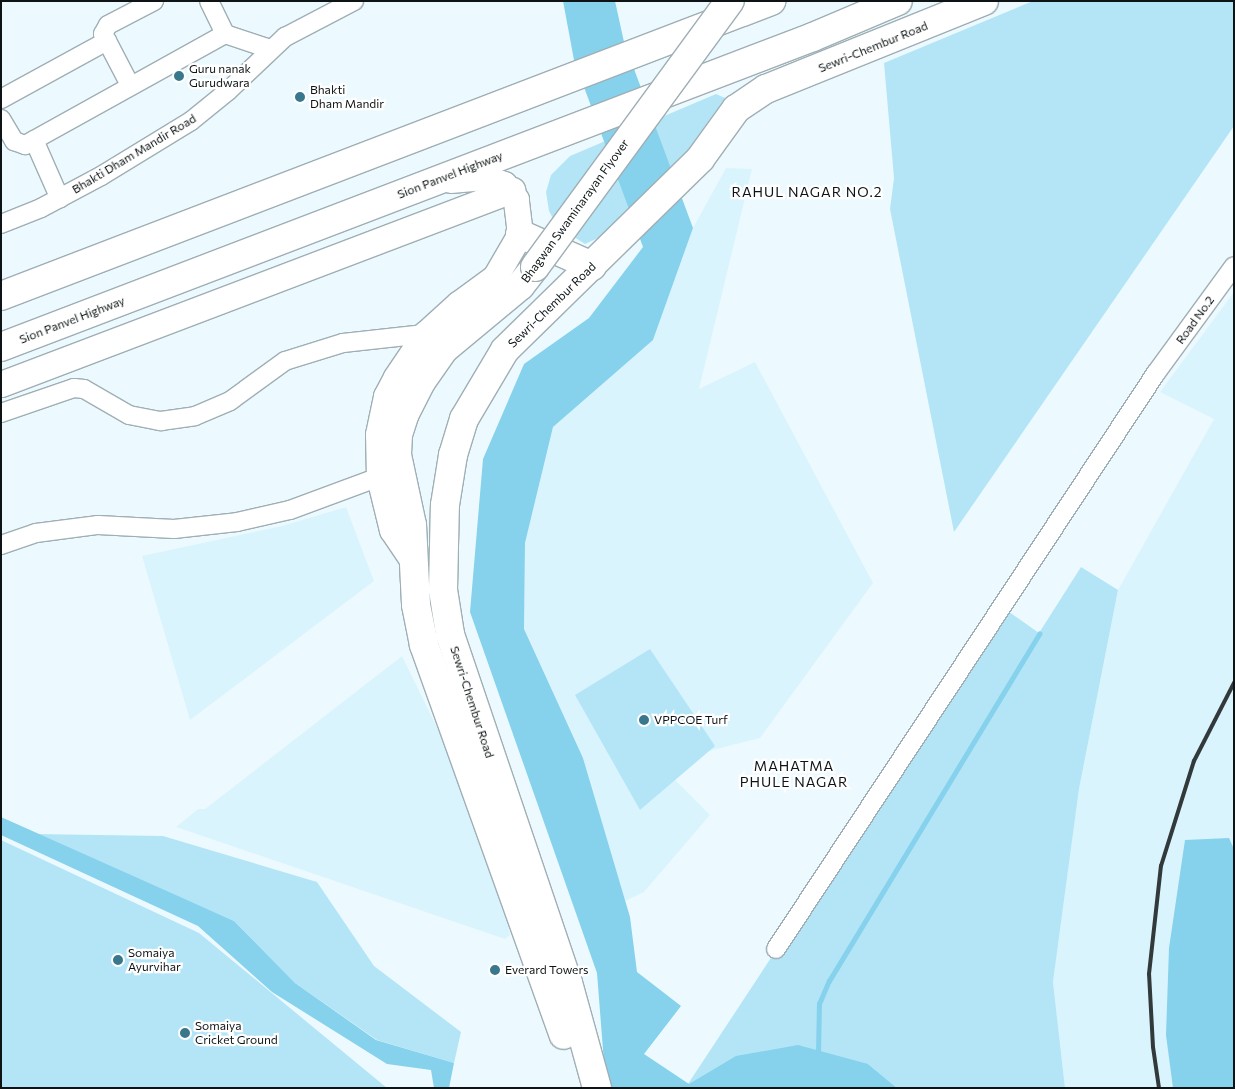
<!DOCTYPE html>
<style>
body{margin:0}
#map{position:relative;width:1235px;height:1089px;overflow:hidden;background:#ecfaff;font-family:Commissioner,sans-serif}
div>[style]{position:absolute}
.built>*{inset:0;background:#daf4fe}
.green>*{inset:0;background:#b3e5f7}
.water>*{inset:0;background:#86d1ec}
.stream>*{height:4.5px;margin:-2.25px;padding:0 2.25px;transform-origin:2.25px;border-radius:2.25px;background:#86d1ec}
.roads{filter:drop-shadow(1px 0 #9fafb5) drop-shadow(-1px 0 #9fafb5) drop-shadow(0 1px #9fafb5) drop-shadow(0 -1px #9fafb5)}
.street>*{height:18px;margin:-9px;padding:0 9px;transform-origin:9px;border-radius:9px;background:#fff}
.secondary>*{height:25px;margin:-12.5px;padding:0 12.5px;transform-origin:12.5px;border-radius:12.5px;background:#fff}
.primary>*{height:28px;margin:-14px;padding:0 14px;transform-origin:14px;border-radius:14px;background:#fff}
.highway>*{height:28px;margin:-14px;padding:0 14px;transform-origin:14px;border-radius:14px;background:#fff}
.rail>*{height:4px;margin:-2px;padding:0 2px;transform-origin:2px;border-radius:2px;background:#31393b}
.bridges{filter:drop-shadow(1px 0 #9fafb5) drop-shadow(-1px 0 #9fafb5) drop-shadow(0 1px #9fafb5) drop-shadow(0 -1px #9fafb5)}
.primary-bridge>*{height:28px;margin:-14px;padding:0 14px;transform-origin:14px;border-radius:14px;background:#fff}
.dots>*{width:14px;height:14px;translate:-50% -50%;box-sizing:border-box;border:2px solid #fff;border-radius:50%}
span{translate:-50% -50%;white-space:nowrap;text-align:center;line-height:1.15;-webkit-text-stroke:4.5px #fff;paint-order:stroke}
.street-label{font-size:12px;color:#0e1416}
.poi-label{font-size:12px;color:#0e1416}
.left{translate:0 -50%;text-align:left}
.neighbourhood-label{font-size:14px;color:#0e1416;letter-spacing:1px}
.frame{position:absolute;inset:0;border:2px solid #0e1416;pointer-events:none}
</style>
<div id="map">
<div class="built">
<i style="clip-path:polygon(726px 168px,752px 169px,699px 389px,755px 362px,873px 583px,760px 738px,697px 754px,675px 780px,710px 815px,644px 892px,625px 901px,583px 758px,524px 629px,525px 543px,553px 427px,653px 340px,693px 228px)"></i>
<i style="clip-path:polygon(1234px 292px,1234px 1088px,1065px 1088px,1053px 982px,1079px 789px,1118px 590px,1214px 419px,1160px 392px)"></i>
<i style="clip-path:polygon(346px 507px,374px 581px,190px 720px,142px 556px,282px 526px)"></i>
<i style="clip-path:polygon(402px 656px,450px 754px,499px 884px,510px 935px,505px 939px,176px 827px,198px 809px,205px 809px)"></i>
</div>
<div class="green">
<i style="clip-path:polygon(1033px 1px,1234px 1px,1234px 126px,954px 532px,890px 209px,894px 178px,884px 63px)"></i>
<i style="clip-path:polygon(716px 94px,725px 98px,680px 161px,611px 232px,585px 244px,557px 226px,549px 211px,546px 192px,551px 175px,570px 156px)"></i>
<i style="clip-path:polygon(1081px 567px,1118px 590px,1079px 789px,1053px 982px,1065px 1088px,897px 1088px,868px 1064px,686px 1087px,1002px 607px,1039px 633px)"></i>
<i style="clip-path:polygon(650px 649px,715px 746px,640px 810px,575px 695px)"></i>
<i style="clip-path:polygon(35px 834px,163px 836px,317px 882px,374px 966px,461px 1032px,454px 1063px,377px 1040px,295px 983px,234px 921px)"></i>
<i style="clip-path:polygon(1px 840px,199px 933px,387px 1088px,1px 1088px)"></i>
</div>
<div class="water">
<i style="clip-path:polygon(563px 1px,615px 1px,624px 42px,693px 228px,653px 340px,553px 427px,525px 543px,524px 629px,583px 758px,630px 917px,637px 972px,681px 1006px,644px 1054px,689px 1084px,736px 1056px,798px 1045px,868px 1064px,897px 1088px,606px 1088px,597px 973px,470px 612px,483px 459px,524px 364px,589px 318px,643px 247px,574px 60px)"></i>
<i style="clip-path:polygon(1px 817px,234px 921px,295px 983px,376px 1040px,454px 1063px,449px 1088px,434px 1088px,431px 1070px,387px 1064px,272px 992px,198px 926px,1px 835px)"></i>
<i style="clip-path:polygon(1229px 838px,1234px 849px,1234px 1088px,1173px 1088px,1166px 1035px,1169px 948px,1185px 840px)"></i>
</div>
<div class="stream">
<i style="left:818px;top:1054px;width:50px;rotate:-88.9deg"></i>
<i style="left:819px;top:1004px;width:25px;rotate:-67deg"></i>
<i style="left:829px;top:981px;width:406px;rotate:-58.8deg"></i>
</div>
<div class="roads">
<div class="street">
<i style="left:209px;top:1px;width:37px;rotate:64deg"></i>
<i style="left:225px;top:34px;width:47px;rotate:18.4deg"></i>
<i style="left:107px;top:41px;width:50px;rotate:62.4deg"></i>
<i style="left:1px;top:99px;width:121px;rotate:-28.7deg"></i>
<i style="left:107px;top:41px;width:8px;rotate:-120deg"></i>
<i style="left:103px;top:34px;width:10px;rotate:-61deg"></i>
<i style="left:108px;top:25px;width:52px;rotate:-27.6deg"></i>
<i style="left:1px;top:119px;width:26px;rotate:59deg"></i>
<i style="left:14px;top:141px;width:12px;rotate:20deg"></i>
<i style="left:25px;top:145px;width:229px;rotate:-29deg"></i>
<i style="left:34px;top:140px;width:64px;rotate:66.2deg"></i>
<i style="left:1px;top:224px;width:43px;rotate:-21.8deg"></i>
<i style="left:41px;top:208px;width:68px;rotate:-28.1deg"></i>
<i style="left:101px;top:176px;width:105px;rotate:-31.4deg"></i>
<i style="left:191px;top:121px;width:48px;rotate:-39deg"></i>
<i style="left:228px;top:91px;width:79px;rotate:-43.5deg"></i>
<i style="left:285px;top:37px;width:78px;rotate:-27.6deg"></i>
<i style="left:1px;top:413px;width:77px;rotate:-18.9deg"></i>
<i style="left:74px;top:388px;width:10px;rotate:6deg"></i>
<i style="left:84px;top:389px;width:52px;rotate:30deg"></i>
<i style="left:129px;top:415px;width:33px;rotate:11deg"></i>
<i style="left:161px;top:421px;width:34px;rotate:-8deg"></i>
<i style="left:195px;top:416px;width:38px;rotate:-23deg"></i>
<i style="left:230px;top:401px;width:68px;rotate:-36deg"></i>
<i style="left:285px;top:361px;width:61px;rotate:-17.2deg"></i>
<i style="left:343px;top:343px;width:82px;rotate:-6.3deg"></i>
<i style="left:1px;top:545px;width:37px;rotate:-19deg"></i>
<i style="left:36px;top:533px;width:63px;rotate:-7.4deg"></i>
<i style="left:98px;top:525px;width:76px;rotate:3deg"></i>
<i style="left:174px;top:529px;width:63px;rotate:-6.3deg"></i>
<i style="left:237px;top:522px;width:54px;rotate:-12.8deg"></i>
<i style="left:290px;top:510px;width:95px;rotate:-20.3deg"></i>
<i style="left:776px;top:949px;width:690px;rotate:-56.59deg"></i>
<i style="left:1156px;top:373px;width:132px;rotate:-53.9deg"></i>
</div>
<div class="secondary">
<i style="left:1px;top:384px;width:547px;rotate:-20.79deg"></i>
<i style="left:413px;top:561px;width:37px;rotate:-124deg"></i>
<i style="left:392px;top:530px;width:55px;rotate:-103.8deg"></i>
<i style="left:379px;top:477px;width:43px;rotate:-91.3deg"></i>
<i style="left:378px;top:434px;width:39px;rotate:-78deg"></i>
<i style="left:386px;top:396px;width:21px;rotate:-62deg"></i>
<i style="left:396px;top:377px;width:52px;rotate:-56deg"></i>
<i style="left:425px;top:334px;width:45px;rotate:-42.3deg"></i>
<i style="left:458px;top:304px;width:46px;rotate:-36.1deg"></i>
<i style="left:495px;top:277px;width:50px;rotate:-59.8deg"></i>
<i style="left:520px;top:234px;width:35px;rotate:-97deg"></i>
<i style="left:516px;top:199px;width:19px;rotate:-129deg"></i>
<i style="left:504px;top:184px;width:21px;rotate:-161deg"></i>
<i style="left:484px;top:177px;width:34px;rotate:175deg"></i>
</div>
<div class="primary">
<i style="left:520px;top:234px;width:79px;rotate:24deg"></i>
<i style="left:535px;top:267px;width:24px;rotate:128deg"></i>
<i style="left:520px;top:286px;width:99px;rotate:140.3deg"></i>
<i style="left:444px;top:349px;width:40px;rotate:124.9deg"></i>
<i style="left:421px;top:382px;width:35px;rotate:117deg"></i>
<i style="left:405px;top:413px;width:23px;rotate:108deg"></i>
<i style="left:398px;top:435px;width:20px;rotate:93deg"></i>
<i style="left:397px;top:455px;width:72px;rotate:77.9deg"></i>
<i style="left:412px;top:525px;width:80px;rotate:87.1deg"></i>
<i style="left:416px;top:605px;width:41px;rotate:78.7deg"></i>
<i style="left:424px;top:645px;width:414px;rotate:70.3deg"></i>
<i style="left:597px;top:1088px;width:109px;rotate:-105.4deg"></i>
<i style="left:568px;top:983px;width:368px;rotate:-108.7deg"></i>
<i style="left:450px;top:634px;width:45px;rotate:-99deg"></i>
<i style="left:443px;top:590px;width:85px;rotate:-88.7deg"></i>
<i style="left:445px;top:505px;width:51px;rotate:-80.9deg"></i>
<i style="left:453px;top:455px;width:38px;rotate:-73deg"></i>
<i style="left:464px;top:419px;width:80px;rotate:-59.3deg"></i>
<i style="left:505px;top:350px;width:273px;rotate:-44.4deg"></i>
<i style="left:700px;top:159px;width:62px;rotate:-54.2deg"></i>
<i style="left:736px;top:109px;width:36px;rotate:-34deg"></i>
<i style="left:766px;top:89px;width:235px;rotate:-22deg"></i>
</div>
<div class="highway">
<i style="left:1px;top:296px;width:825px;rotate:-20.96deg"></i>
<i style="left:1px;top:347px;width:869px;rotate:-20.9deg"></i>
<i style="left:813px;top:37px;width:92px;rotate:-23deg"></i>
</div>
</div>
<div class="rail">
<i style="left:1159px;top:1088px;width:41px;rotate:-98.3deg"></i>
<i style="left:1153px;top:1047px;width:73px;rotate:-93.1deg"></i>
<i style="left:1149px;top:974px;width:109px;rotate:-83.7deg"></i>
<i style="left:1161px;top:866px;width:110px;rotate:-72.6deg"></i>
<i style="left:1194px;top:761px;width:88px;rotate:-62.9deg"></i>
</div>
<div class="bridges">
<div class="primary-bridge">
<i style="left:535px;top:267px;width:330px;rotate:-53.8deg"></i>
</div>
</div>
<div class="dots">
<i style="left:179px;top:76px;background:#38778c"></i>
<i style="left:300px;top:97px;background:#38778c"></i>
<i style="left:644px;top:720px;background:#38778c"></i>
<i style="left:118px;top:960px;background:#38778c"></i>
<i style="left:495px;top:970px;background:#38778c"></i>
<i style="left:185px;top:1033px;background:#38778c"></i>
</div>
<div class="street-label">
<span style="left:873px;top:47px;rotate:-22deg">Sewri-Chembur Road</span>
<span style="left:134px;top:154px;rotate:-31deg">Bhakti Dham Mandir Road</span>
<span style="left:450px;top:175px;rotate:-21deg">Sion Panvel Highway</span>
<span style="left:575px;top:211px;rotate:-54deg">Bhagwan Swaminarayan Flyover</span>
<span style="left:552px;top:305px;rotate:-44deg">Sewri-Chembur Road</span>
<span style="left:72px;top:320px;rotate:-21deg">Sion Panvel Highway</span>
<span style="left:1195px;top:320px;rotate:-54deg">Road No.2</span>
<span style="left:472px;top:702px;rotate:72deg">Sewri-Chembur Road</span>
</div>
<div class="poi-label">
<span class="left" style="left:189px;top:76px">Guru nanak<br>Gurudwara</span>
<span class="left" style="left:310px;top:97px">Bhakti<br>Dham Mandir</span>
<span class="left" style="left:654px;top:720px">VPPCOE Turf</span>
<span class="left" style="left:128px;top:960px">Somaiya<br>Ayurvihar</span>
<span class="left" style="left:505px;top:970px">Everard Towers</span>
<span class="left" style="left:195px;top:1033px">Somaiya<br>Cricket Ground</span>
</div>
<div class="neighbourhood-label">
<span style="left:807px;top:192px">RAHUL NAGAR NO.2</span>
<span style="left:794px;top:774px">MAHATMA<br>PHULE NAGAR</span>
</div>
<div class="frame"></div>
</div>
